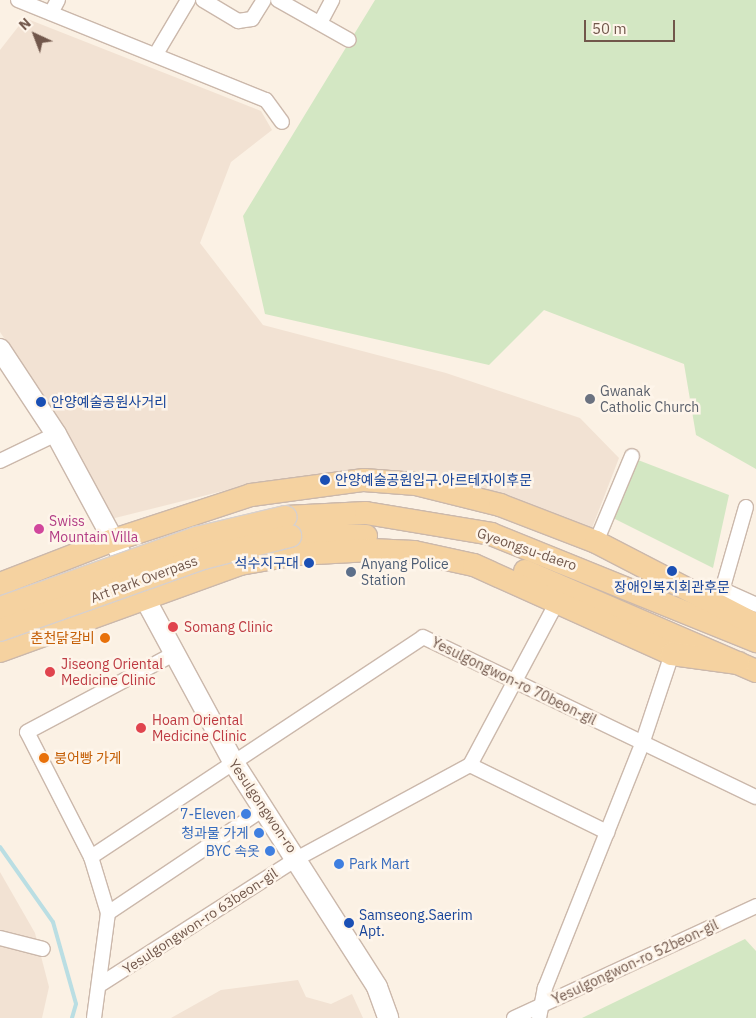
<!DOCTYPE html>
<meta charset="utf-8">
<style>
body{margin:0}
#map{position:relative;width:756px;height:1018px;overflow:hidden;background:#fbf1e4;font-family:"IBM Plex Sans","Noto Sans KR",sans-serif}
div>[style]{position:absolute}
.residential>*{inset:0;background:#f2e2d3}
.green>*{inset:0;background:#d3e7c3}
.stream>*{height:4px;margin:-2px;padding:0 2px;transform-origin:2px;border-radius:2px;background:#badee3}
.roads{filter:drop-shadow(1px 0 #cbb8ab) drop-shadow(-1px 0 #cbb8ab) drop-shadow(0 1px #cbb8ab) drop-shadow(0 -1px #cbb8ab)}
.street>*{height:14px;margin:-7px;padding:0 7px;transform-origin:7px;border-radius:7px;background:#fff}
.secondary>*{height:20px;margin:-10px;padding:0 10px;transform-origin:10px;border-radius:10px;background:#fff}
.primary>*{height:22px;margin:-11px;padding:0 11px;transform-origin:11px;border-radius:11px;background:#f5d2a0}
.bridges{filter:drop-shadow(1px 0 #d7d0cd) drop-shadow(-1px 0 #d7d0cd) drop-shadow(0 1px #d7d0cd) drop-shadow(0 -1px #d7d0cd)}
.primary-bridge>*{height:22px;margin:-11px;padding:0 11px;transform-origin:11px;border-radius:11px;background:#f5d2a0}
.dots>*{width:14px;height:14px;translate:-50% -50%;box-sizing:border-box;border:2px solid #fef5ea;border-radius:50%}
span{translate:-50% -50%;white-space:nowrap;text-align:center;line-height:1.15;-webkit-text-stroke:5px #fef5ea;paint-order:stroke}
.worship-label{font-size:14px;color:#5b616d}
.left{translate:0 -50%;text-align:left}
.transit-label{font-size:14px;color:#164399}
.right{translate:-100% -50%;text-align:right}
.hotel-label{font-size:14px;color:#b23c85}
.street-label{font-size:14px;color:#71574b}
.service-label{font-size:14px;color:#4e5e75}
.health-label{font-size:14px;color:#be3a42}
.food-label{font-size:14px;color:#c56008}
.shop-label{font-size:14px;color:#366cbe}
.north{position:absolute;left:10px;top:10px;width:50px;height:50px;-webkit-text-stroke:4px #fef5ea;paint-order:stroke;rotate:317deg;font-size:14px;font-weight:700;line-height:20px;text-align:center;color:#71574b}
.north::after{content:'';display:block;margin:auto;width:18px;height:22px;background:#71574b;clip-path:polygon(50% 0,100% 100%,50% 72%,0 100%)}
.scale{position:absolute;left:584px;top:20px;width:91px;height:22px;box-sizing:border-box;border:2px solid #71574b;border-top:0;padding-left:6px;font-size:15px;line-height:18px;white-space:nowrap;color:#71574b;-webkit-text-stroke:4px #fef5ea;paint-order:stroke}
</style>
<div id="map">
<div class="residential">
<i style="clip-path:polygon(25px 18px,261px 111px,272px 130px,231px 162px,200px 243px,263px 325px,446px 373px,580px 418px,619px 458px,592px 528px,446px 479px,360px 470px,231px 489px,111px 519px,51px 408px,0 332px,0 50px)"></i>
<i style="clip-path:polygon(0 872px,35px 933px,49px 987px,42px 1018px,0 1018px)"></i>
<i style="clip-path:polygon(298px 980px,306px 997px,331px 1004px,352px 994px,363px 1018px,171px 1018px,221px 990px)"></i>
</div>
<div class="green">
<i style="clip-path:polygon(375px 0,756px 0,756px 469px,696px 435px,684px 364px,544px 310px,489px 365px,265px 314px,243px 216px)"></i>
<i style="clip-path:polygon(638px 460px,729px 495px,713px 568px,613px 518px)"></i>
<i style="clip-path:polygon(745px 939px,756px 951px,756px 1018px,582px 1018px)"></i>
</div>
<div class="stream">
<i style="left:0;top:847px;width:92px;rotate:54.8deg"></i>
<i style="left:53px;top:922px;width:85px;rotate:74.3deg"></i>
<i style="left:76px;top:1004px;width:15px;rotate:106deg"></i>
</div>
<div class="roads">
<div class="street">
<i style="left:18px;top:0;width:267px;rotate:22deg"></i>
<i style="left:266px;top:100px;width:27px;rotate:54deg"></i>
<i style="left:203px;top:0;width:41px;rotate:31deg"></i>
<i style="left:238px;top:21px;width:14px;rotate:-8deg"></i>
<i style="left:252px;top:19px;width:22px;rotate:-58deg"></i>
<i style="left:278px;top:0;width:81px;rotate:29.4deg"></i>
<i style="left:51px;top:13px;width:15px;rotate:-62deg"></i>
<i style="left:320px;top:23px;width:26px;rotate:-62deg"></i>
<i style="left:156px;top:54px;width:63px;rotate:-59.3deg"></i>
<i style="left:0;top:461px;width:62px;rotate:-25.7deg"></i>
<i style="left:596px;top:542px;width:93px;rotate:-67.3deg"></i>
<i style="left:723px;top:590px;width:36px;rotate:24deg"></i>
<i style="left:717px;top:608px;width:105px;rotate:-74deg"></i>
<i style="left:470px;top:765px;width:153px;rotate:26.1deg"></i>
<i style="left:91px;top:857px;width:398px;rotate:-33.5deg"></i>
<i style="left:423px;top:637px;width:369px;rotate:25.7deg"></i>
<i style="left:108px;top:913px;width:189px;rotate:-33.8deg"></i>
<i style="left:0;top:938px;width:44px;rotate:14.3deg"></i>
<i style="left:101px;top:984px;width:234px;rotate:-32.6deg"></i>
<i style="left:298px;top:858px;width:196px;rotate:-28.4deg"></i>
<i style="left:470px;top:765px;width:187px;rotate:-61.9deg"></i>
<i style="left:94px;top:1018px;width:106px;rotate:-82.4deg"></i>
<i style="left:108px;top:913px;width:59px;rotate:-106.9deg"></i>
<i style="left:91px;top:857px;width:140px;rotate:-117.1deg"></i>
<i style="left:27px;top:732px;width:164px;rotate:-28deg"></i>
<i style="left:514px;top:1018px;width:267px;rotate:-24.8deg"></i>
<i style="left:539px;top:1018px;width:31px;rotate:-79deg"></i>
<i style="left:545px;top:988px;width:263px;rotate:-68.3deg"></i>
<i style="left:642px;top:744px;width:95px;rotate:-71.6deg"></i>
</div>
<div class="secondary">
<i style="left:0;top:349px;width:102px;rotate:56.6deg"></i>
<i style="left:56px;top:434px;width:370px;rotate:61.6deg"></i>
<i style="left:232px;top:760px;width:269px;rotate:57.4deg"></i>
<i style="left:377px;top:987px;width:33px;rotate:70deg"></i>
</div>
<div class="primary">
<i style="left:286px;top:517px;width:80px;rotate:-2.9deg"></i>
<i style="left:366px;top:513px;width:127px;rotate:9.5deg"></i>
<i style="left:491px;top:534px;width:286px;rotate:22deg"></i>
<i style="left:290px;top:536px;width:76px"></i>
<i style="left:525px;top:571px;width:252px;rotate:23.4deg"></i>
<i style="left:0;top:584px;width:119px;rotate:-21.2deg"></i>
<i style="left:111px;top:541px;width:147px;rotate:-18.2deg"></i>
<i style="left:251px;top:495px;width:114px;rotate:-7.6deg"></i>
<i style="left:364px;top:480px;width:52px;rotate:4.4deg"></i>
<i style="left:416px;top:484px;width:87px;rotate:14deg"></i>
<i style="left:500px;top:505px;width:103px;rotate:21.1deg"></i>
<i style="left:596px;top:542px;width:180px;rotate:27.4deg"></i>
<i style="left:0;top:651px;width:255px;rotate:-19.9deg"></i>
<i style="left:240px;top:564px;width:58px;rotate:-10deg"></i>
<i style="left:297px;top:554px;width:74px;rotate:-3.1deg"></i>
<i style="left:371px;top:550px;width:43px;rotate:2.7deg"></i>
<i style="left:414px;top:552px;width:61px;rotate:12.2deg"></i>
<i style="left:474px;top:565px;width:217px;rotate:24.2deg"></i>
<i style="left:672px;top:654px;width:67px;rotate:7.8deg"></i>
</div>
</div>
<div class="bridges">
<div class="primary-bridge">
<i style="left:0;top:608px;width:209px;rotate:-19.6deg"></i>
<i style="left:197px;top:538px;width:91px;rotate:-13.3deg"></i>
<i style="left:0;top:630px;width:215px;rotate:-19.5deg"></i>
<i style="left:203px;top:558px;width:90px;rotate:-14.2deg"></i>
</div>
</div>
<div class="dots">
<i style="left:590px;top:399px;background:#6b7280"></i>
<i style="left:41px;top:402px;background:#1a4fb4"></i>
<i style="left:325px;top:480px;background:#1a4fb4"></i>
<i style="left:39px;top:529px;background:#d1479c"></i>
<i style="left:309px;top:563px;background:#1a4fb4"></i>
<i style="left:672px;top:571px;background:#1a4fb4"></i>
<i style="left:351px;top:572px;background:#5c6f8a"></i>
<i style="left:173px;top:627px;background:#e0444e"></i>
<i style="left:105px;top:638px;background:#e8710a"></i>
<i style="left:50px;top:672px;background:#e0444e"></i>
<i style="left:141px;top:728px;background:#e0444e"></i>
<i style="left:44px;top:758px;background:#e8710a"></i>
<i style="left:246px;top:814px;background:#3f7fe0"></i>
<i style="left:259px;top:833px;background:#3f7fe0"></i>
<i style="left:270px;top:851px;background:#3f7fe0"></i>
<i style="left:339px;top:864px;background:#3f7fe0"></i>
<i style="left:349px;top:923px;background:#1a4fb4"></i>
</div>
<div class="worship-label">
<span class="left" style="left:600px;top:399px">Gwanak<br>Catholic Church</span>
</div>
<div class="transit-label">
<span class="left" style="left:51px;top:402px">안양예술공원사거리</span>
<span class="left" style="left:335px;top:480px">안양예술공원입구.아르테자이후문</span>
<span class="right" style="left:299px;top:563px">석수지구대</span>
<span style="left:672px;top:587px">장애인복지회관후문</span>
<span class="left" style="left:359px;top:923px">Samseong.Saerim<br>Apt.</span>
</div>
<div class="hotel-label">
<span class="left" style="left:49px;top:529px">Swiss<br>Mountain Villa</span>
</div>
<div class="street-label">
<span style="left:527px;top:549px;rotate:19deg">Gyeongsu-daero</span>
<span style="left:144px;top:579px;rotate:-20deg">Art Park Overpass</span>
<span style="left:514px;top:681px;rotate:26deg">Yesulgongwon-ro 70beon-gil</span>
<span style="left:263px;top:806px;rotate:56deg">Yesulgongwon-ro</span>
<span style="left:200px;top:921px;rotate:-33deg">Yesulgongwon-ro 63beon-gil</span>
<span style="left:635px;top:962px;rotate:-25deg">Yesulgongwon-ro 52beon-gil</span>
</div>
<div class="service-label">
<span class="left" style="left:361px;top:572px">Anyang Police<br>Station</span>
</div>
<div class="health-label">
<span class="left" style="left:184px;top:627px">Somang Clinic</span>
<span class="left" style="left:61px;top:672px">Jiseong Oriental<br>Medicine Clinic</span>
<span class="left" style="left:152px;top:728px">Hoam Oriental<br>Medicine Clinic</span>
</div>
<div class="food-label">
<span class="right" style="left:95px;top:638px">춘천닭갈비</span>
<span class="left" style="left:54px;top:758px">붕어빵 가게</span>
</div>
<div class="shop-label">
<span class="right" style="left:236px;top:814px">7-Eleven</span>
<span class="right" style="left:249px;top:833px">청과물 가게</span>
<span class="right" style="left:260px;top:851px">BYC 속옷</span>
<span class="left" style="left:349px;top:864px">Park Mart</span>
</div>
<div class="north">N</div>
<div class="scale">50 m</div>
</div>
